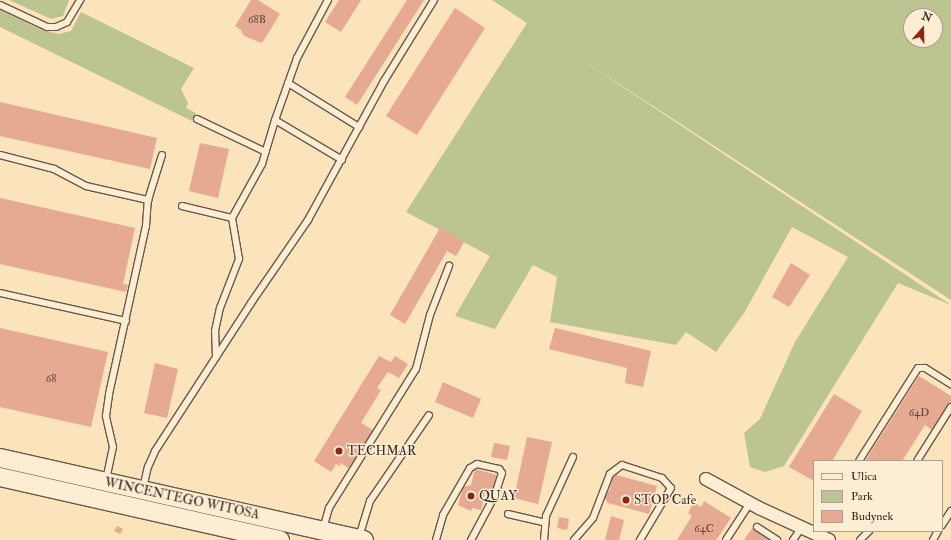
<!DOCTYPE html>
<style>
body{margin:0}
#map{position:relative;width:951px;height:540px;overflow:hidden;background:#fbe3bb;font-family:"IM FELL Double Pica",serif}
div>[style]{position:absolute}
.green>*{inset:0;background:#bcc492}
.building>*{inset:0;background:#e6a992}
.roads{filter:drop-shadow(1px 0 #6a594b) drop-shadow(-1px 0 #6a594b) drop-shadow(0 1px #6a594b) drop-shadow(0 -1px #6a594b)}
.service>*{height:6px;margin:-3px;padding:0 3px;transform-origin:3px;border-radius:3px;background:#fcedd3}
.minor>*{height:12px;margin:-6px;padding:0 6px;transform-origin:6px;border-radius:6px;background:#fcedd3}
.secondary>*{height:18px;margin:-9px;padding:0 9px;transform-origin:9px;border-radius:9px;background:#fcedd3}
.dots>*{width:11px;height:11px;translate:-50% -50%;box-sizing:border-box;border:2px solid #fcedd3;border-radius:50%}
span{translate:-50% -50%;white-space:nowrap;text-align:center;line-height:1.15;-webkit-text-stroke:3px #fcedd3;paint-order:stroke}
.number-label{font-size:11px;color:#654a41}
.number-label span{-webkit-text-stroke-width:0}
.poi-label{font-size:13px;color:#3a2b26}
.left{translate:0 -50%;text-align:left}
.street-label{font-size:13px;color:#3a2b26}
.legend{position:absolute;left:813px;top:460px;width:130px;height:72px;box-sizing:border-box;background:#fcedd3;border:1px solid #ae9f8e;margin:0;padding:5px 7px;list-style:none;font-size:12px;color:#3a2b26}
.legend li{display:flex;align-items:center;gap:8px;height:20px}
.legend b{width:20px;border:1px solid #ae9f8e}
.north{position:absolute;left:903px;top:8px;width:40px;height:40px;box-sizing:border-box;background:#fcedd3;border:1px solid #ae9f8e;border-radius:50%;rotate:20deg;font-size:11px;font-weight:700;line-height:16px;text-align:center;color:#3a2b26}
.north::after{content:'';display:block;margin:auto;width:14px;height:18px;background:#8f2418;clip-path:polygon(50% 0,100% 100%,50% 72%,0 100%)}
</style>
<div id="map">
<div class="green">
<i style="clip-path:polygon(9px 0,69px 0,63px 16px,51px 19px)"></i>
<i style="clip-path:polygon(evenodd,492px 0,951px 0,951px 300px,573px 54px,951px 305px,898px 283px,784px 466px,765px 472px,750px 467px,744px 433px,760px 419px,795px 342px,848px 257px,792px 227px,744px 313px,716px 352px,686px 332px,676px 345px,550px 322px,557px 277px,533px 265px,495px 329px,455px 316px,490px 256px,406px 212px,527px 23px,492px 0,911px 16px,935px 16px,935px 40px,911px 40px,911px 16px)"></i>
<i style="clip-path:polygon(0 10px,42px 30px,59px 34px,71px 31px,81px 12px,194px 68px,181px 89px,188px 103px,186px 108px,196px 113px,192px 121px,0 27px)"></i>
</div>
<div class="building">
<i style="clip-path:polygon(251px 0,258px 0,280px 14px,262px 43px,244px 36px,241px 30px,235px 26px)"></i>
<i style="clip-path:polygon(339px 0,361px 0,341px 32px,325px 22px)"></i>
<i style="clip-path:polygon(407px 0,424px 0,357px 105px,345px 97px)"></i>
<i style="clip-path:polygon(455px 8px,485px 28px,417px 135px,386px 116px)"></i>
<i style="clip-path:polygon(0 102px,157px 138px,150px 169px,0 136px)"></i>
<i style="clip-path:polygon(200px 143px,229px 149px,218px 198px,189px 191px)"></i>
<i style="clip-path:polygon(0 198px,135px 228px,123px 284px,128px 285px,126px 292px,0 264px)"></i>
<i style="clip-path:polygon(440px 228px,464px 242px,456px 256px,447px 251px,405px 324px,390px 315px)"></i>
<i style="clip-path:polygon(791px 263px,810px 275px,789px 307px,772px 297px)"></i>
<i style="clip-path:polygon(0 328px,108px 352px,91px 427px,0 407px)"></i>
<i style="clip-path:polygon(555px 328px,651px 351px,643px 387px,625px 383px,627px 368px,549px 349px)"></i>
<i style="clip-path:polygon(379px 356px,391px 362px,395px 356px,408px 364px,399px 378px,388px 372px,377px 388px,381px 390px,361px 423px,373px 430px,350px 469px,341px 463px,340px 466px,336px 464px,331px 472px,314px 461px)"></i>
<i style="clip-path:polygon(155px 363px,178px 369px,167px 418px,144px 413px)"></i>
<i style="clip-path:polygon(919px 376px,951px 396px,951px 401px,932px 430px,925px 425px,902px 461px,865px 461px)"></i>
<i style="clip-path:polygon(443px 382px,481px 399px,473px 418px,435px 402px)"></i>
<i style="clip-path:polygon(834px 394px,862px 411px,832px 461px,814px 461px,814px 481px,789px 467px)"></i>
<i style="clip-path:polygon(527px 437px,552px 442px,538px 504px,514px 498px)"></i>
<i style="clip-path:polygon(494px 443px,510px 446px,507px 460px,491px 457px)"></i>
<i style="clip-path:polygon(475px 469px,497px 475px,491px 493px,485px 492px,481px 510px,472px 508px,471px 511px,458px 505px,463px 487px,471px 485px)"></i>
<i style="clip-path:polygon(613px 474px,657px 486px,649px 514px,608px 503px,604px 497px,610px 489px)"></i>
<i style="clip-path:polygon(704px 501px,731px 518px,716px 540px,677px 540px,692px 516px,688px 513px,694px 502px,701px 507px)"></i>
<i style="clip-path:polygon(611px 516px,624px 520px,619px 540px,605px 540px)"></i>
<i style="clip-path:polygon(559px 517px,569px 519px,567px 530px,557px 528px)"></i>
<i style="clip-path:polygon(117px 526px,123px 529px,120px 534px,114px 531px)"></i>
<i style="clip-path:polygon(753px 527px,772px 540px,744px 540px)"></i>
</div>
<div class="roads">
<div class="service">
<i style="left:328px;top:0;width:66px;rotate:118.1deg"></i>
<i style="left:297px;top:58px;width:66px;rotate:109.5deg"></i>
<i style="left:275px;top:120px;width:78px;rotate:30.8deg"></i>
<i style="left:0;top:5px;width:52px;rotate:25.1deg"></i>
<i style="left:47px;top:27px;width:9px"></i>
<i style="left:56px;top:27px;width:12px;rotate:-24deg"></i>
<i style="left:67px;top:22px;width:26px;rotate:-59deg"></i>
<i style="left:288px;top:83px;width:84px;rotate:31.8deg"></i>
<i style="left:197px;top:119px;width:76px;rotate:25.6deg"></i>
<i style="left:0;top:155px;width:56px;rotate:14.5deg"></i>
<i style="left:54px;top:169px;width:36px;rotate:28deg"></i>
<i style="left:86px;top:186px;width:64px;rotate:12.7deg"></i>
<i style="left:148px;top:200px;width:47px;rotate:-72.7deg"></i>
<i style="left:182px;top:206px;width:51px;rotate:13.5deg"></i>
<i style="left:232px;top:218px;width:62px;rotate:-60.9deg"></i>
<i style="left:262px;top:164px;width:46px;rotate:-73.5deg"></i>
<i style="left:0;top:293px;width:129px;rotate:12.5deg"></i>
<i style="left:216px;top:357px;width:26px;rotate:-92deg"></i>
<i style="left:215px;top:331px;width:24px;rotate:-78deg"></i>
<i style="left:220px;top:308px;width:53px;rotate:-68.8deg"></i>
<i style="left:239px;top:259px;width:42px;rotate:-99.7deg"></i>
<i style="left:859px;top:461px;width:110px;rotate:-57.6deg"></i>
<i style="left:918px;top:368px;width:7px"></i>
<i style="left:925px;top:368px;width:31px;rotate:32deg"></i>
<i style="left:917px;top:461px;width:64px;rotate:-57.8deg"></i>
<i style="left:106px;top:480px;width:34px;rotate:-78deg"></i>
<i style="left:113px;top:447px;width:32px;rotate:-103deg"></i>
<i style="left:106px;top:416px;width:22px;rotate:-82deg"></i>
<i style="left:109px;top:394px;width:172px;rotate:-77.6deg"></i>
<i style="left:146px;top:226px;width:26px;rotate:-86deg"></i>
<i style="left:143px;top:488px;width:22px;rotate:-77deg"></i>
<i style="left:148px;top:467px;width:17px;rotate:-66deg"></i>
<i style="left:155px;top:451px;width:176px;rotate:-57deg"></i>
<i style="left:251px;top:303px;width:101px;rotate:-55.5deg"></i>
<i style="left:308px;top:220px;width:158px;rotate:-61.3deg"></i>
<i style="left:384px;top:81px;width:95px;rotate:-58.3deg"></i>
<i style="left:508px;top:514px;width:37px;rotate:13deg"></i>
<i style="left:942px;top:525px;width:17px;rotate:-57deg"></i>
<i style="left:757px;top:527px;width:24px;rotate:33deg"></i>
<i style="left:323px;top:529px;width:22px;rotate:-74deg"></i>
<i style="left:329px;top:508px;width:164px;rotate:-58deg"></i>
<i style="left:416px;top:369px;width:56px;rotate:-75.5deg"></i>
<i style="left:430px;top:315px;width:53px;rotate:-68.8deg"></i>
<i style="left:359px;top:537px;width:38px;rotate:-73deg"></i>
<i style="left:370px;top:501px;width:104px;rotate:-55.5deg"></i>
<i style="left:436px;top:540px;width:26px;rotate:-74deg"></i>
<i style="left:443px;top:515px;width:54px;rotate:-60.1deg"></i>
<i style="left:470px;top:468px;width:8px;rotate:-30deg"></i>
<i style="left:477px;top:464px;width:23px;rotate:13deg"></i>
<i style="left:499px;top:469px;width:5px;rotate:53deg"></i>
<i style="left:502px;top:473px;width:25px;rotate:108deg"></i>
<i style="left:494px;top:497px;width:49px;rotate:118.1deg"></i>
<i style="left:544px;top:540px;width:24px;rotate:-85deg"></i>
<i style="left:546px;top:516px;width:65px;rotate:-65.4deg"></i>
<i style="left:574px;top:540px;width:29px;rotate:-49deg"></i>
<i style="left:593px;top:518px;width:47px;rotate:-68.9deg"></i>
<i style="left:610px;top:474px;width:15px;rotate:-37deg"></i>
<i style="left:622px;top:465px;width:42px;rotate:18deg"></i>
<i style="left:662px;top:478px;width:13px;rotate:48deg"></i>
<i style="left:671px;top:488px;width:61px;rotate:120.8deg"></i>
<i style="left:726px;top:540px;width:44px;rotate:-57deg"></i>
<i style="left:793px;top:540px;width:16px;rotate:-55deg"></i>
<i style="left:860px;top:540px;width:13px;rotate:-45deg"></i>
<i style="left:933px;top:540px;width:10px;rotate:-61deg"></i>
</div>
<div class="minor">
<i style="left:706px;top:479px;width:60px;rotate:28.7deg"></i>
<i style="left:759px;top:508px;width:77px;rotate:24.6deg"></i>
</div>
<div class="secondary">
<i style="left:0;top:458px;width:373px;rotate:12.7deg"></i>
<i style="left:0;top:477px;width:287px;rotate:12.7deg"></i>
</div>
</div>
<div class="dots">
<i style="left:339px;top:451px;background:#8f2418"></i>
<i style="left:471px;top:496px;background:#8f2418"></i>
<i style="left:626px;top:500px;background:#8f2418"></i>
</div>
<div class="number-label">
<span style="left:257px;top:20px">68B</span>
<span style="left:51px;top:379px">68</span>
<span style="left:919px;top:413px">64D</span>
<span style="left:704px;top:529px">64C</span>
</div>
<div class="poi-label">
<span class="left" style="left:347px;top:451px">TECHMAR</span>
<span class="left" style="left:479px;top:496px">QUAY</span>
<span class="left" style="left:634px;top:500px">STOP Cafe</span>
</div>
<div class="street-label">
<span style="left:182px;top:499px;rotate:12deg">WINCENTEGO WITOSA</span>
</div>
<ul class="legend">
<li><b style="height:5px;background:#fcedd3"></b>Ulica</li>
<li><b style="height:11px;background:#bcc492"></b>Park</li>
<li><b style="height:11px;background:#e6a992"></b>Budynek</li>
</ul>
<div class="north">N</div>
</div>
